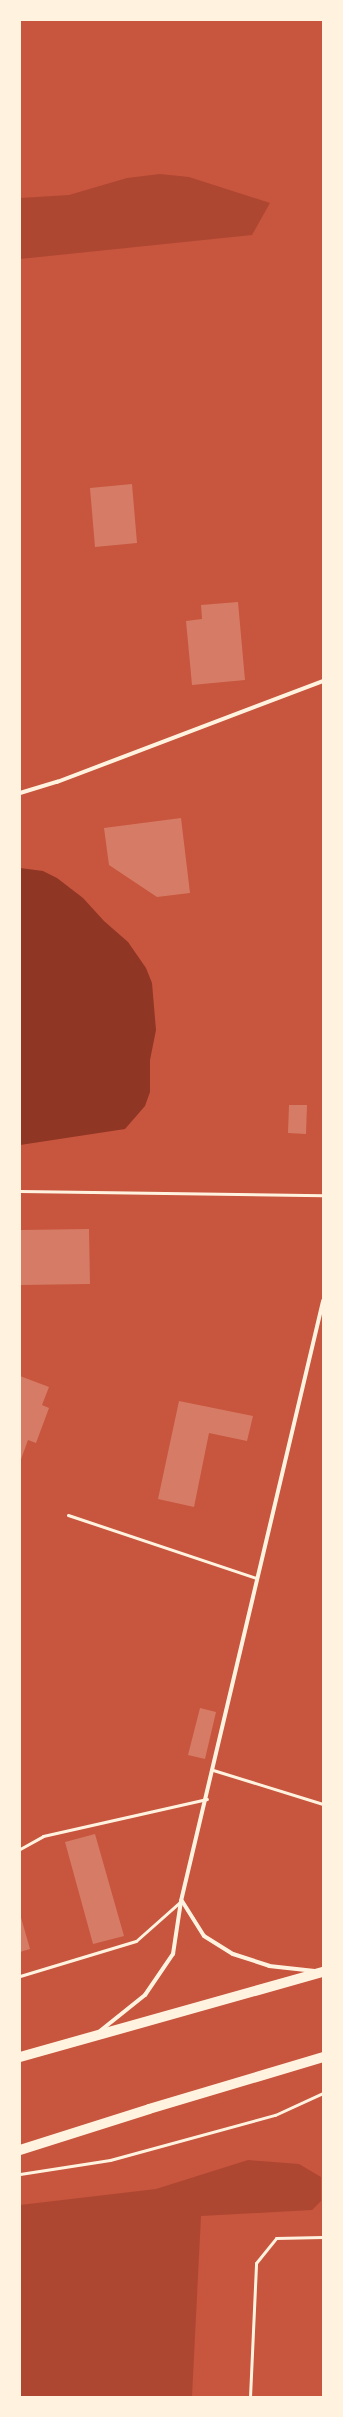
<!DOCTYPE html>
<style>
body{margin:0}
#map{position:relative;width:343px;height:2417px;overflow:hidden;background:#c8553d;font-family:"Fira Sans",sans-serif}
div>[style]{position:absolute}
.green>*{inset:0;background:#ae4732}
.water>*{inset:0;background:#8f3625}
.building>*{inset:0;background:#d67c66}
.service>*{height:3px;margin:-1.5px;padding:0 1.5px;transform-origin:1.5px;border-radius:1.5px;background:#fff3e0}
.minor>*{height:4px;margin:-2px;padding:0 2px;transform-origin:2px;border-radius:2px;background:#fff3e0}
.primary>*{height:10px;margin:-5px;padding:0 5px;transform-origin:5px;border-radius:5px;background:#fff3e0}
span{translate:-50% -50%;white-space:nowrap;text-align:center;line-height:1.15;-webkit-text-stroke:4px #fff3e0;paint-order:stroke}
.frame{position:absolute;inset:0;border:21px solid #fff3e0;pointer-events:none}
</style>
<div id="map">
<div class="green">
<i style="clip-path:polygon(160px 174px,189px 177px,270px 203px,252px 235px,20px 259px,20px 198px,69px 195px,127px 178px)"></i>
<i style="clip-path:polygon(248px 2160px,299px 2164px,321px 2177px,321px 2201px,312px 2210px,201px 2216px,192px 2397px,20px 2397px,20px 2205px,156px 2189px)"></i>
</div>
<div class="water">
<i style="clip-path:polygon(20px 868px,43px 871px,57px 878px,83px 898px,104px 921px,128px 942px,146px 968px,152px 983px,156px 1030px,150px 1060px,150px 1092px,145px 1106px,125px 1129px,20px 1145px)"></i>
</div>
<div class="building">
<i style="clip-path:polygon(132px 484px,137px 543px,95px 547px,90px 488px)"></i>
<i style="clip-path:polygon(238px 602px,245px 680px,192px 685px,186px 621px,202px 619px,201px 605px)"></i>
<i style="clip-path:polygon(181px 818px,190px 893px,157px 897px,109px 865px,104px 828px)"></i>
<i style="clip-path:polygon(289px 1105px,307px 1105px,306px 1134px,288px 1133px)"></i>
<i style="clip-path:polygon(89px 1229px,90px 1284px,20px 1285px,20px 1230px)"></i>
<i style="clip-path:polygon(20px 1376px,49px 1387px,42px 1405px,49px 1408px,36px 1443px,28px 1440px,20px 1462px)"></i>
<i style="clip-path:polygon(179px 1401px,253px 1416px,247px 1441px,209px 1433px,194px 1507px,158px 1499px)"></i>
<i style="clip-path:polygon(200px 1708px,216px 1712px,205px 1759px,188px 1755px)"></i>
<i style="clip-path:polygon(95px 1834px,124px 1936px,93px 1944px,65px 1842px)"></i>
<i style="clip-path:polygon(20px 1914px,30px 1949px,20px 1952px)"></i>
</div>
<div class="service">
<i style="left:20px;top:1191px;width:303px;rotate:0.8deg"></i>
<i style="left:68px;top:1515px;width:198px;rotate:18.5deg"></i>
<i style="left:213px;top:1770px;width:115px;rotate:17.2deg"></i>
<i style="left:20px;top:1849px;width:26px;rotate:-29deg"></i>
<i style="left:43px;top:1836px;width:168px;rotate:-12.7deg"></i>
<i style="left:20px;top:1976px;width:121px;rotate:-16.8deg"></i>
<i style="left:136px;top:1941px;width:59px;rotate:-41.6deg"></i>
<i style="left:20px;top:2174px;width:91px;rotate:-8.8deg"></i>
<i style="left:110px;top:2160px;width:171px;rotate:-15.3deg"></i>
<i style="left:275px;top:2115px;width:53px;rotate:-24.6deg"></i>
<i style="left:250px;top:2397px;width:134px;rotate:-87.4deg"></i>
<i style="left:256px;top:2263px;width:32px;rotate:-51deg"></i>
<i style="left:276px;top:2238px;width:47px;rotate:-1.2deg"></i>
</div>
<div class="minor">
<i style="left:20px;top:793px;width:39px;rotate:-17deg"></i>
<i style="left:57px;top:782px;width:285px;rotate:-20.8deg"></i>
<i style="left:182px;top:1901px;width:41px;rotate:57.8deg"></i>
<i style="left:204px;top:1936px;width:34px;rotate:32deg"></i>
<i style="left:233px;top:1954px;width:38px;rotate:18deg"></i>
<i style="left:269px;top:1966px;width:46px;rotate:6.2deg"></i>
<i style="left:100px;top:2031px;width:58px;rotate:-38.7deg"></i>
<i style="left:145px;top:1995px;width:50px;rotate:-55.7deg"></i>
<i style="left:173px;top:1954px;width:54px;rotate:-81.4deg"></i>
<i style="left:181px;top:1901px;width:617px;rotate:-76.68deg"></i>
</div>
<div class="primary">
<i style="left:20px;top:2057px;width:315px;rotate:-15.7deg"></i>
<i style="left:20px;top:2150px;width:135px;rotate:-17.6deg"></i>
<i style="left:149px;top:2109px;width:182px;rotate:-16.6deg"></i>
</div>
<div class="frame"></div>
</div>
